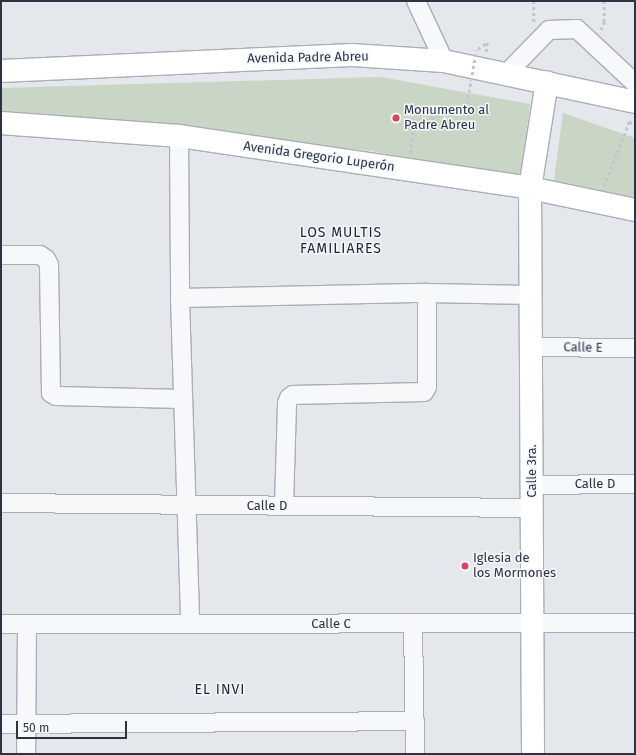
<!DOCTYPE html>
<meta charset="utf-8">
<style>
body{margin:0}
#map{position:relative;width:636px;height:755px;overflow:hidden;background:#e4e7ec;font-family:"Fira Sans",sans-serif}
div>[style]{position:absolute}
.green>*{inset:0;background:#c9d6c5}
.path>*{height:2.5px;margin-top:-1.25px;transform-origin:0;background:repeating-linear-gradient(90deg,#c2c5cb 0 3px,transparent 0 6px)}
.roads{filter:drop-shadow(1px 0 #a9aeb7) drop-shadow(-1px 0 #a9aeb7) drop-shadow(0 1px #a9aeb7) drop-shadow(0 -1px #a9aeb7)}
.minor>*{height:18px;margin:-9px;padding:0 9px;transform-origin:9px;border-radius:9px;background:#f7f8fa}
.major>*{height:22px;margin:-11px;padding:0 11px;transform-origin:11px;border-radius:11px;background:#fff}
.path-bridge>*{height:2.5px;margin-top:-1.25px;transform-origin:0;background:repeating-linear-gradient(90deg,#c2c5cb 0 3px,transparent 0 6px)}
.dots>*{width:11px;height:11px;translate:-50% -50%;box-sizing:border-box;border:2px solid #f4f6f9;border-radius:50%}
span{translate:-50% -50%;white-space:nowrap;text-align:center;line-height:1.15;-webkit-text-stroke:3px #f4f6f9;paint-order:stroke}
.street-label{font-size:13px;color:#2b3445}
.poi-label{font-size:13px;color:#2b3445}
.left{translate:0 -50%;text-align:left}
.neighbourhood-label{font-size:14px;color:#1d2536;letter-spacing:1px}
.frame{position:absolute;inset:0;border:2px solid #2b3445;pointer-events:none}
.scale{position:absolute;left:16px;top:721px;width:111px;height:18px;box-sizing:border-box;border:2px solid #2b3445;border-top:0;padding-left:5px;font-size:12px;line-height:14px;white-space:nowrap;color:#2b3445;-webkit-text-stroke:3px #f4f6f9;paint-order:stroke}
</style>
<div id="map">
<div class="green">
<i style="clip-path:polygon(381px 77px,530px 104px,521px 181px,373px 151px,1px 115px,1px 88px)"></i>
<i style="clip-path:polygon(563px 113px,635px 138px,635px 204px,553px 187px)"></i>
</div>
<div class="path">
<i style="left:534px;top:1px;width:21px;rotate:90deg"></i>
<i style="left:601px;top:30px;width:9px;rotate:-69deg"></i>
<i style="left:604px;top:22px;width:21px;rotate:-90deg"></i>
<i style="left:478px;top:49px;width:10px;rotate:-37deg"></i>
<i style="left:486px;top:52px;width:10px;rotate:-84deg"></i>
<i style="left:410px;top:153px;width:28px;rotate:-82deg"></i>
<i style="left:414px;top:125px;width:31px;rotate:-21deg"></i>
<i style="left:443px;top:114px;width:23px;rotate:-10deg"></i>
<i style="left:466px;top:110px;width:11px;rotate:27deg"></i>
<i style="left:604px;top:186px;width:69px;rotate:-68.7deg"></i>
<i style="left:629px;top:122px;width:6px;rotate:9deg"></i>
</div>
<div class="roads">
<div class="minor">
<i style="left:416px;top:1px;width:66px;rotate:65deg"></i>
<i style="left:507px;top:73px;width:60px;rotate:-45.7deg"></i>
<i style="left:549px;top:30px;width:28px;rotate:-2deg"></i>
<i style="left:577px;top:29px;width:79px;rotate:43deg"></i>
<i style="left:179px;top:136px;width:162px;rotate:89.6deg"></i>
<i style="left:180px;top:298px;width:326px;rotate:88.2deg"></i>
<i style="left:1px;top:255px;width:39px"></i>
<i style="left:40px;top:255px;width:7px;rotate:34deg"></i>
<i style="left:46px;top:259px;width:7px;rotate:63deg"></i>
<i style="left:49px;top:265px;width:128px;rotate:89.1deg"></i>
<i style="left:51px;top:393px;width:6px;rotate:31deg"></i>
<i style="left:56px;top:396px;width:127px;rotate:1.4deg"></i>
<i style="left:180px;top:298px;width:247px;rotate:-1.2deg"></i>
<i style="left:427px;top:293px;width:104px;rotate:1.1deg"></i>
<i style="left:531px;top:347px;width:104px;rotate:0.6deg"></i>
<i style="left:532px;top:485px;width:103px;rotate:-0.6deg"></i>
<i style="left:1px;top:503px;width:531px;rotate:0.54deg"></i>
<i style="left:284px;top:506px;width:103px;rotate:-88.3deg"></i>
<i style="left:287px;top:403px;width:5px;rotate:-68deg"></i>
<i style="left:289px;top:398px;width:5px;rotate:-37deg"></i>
<i style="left:293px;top:395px;width:131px;rotate:-1.3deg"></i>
<i style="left:424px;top:392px;width:6px;rotate:-59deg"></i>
<i style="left:427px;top:387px;width:94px;rotate:-90deg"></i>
<i style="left:1px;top:624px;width:26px"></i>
<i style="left:27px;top:624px;width:130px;rotate:90.4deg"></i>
<i style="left:27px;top:624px;width:608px;rotate:-0.09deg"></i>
<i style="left:413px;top:624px;width:130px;rotate:89.1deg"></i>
<i style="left:1px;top:724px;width:414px;rotate:-0.4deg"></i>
</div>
<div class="major">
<i style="left:1px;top:71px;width:351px;rotate:-2.6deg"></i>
<i style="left:352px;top:55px;width:92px;rotate:3.7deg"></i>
<i style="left:444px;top:61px;width:195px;rotate:12.1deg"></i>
<i style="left:1px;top:123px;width:178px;rotate:4.2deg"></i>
<i style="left:179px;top:136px;width:355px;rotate:8.4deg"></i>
<i style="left:530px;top:188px;width:107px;rotate:11.8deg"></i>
<i style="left:533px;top:754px;width:566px;rotate:-90.3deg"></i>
<i style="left:530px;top:188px;width:107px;rotate:-80.9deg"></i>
</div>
</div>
<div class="path-bridge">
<i style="left:466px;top:110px;width:61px;rotate:-80.5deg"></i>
</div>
<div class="dots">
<i style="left:396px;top:118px;background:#d1495b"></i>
<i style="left:465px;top:566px;background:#d1495b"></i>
</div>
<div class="street-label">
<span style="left:308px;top:58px;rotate:-1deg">Avenida Padre Abreu</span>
<span style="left:319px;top:157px;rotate:8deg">Avenida Gregorio Luperón</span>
<span style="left:583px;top:348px;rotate:1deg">Calle E</span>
<span style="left:532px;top:471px;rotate:-90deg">Calle 3ra.</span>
<span style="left:595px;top:484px">Calle D</span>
<span style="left:267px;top:506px">Calle D</span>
<span style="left:331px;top:624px">Calle C</span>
</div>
<div class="poi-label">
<span class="left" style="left:404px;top:118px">Monumento al<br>Padre Abreu</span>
<span class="left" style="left:473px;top:566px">Iglesia de<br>los Mormones</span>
</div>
<div class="neighbourhood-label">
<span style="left:341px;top:241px">LOS MULTIS<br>FAMILIARES</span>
<span style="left:220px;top:690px">EL INVI</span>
</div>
<div class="frame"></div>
<div class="scale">50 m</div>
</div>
